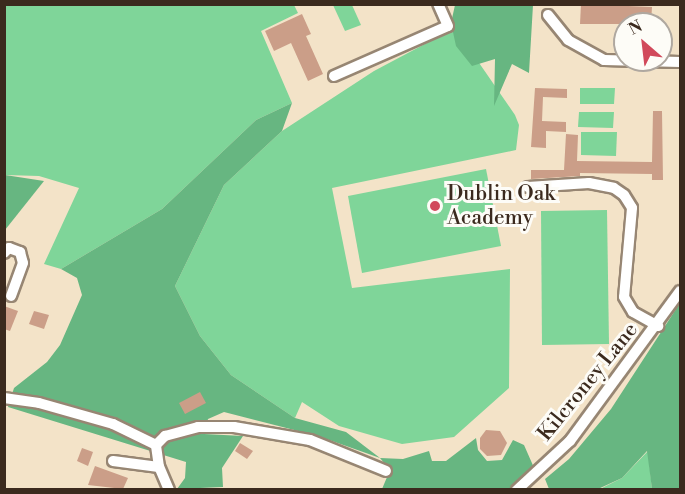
<!DOCTYPE html>
<style>
body{margin:0}
#map{position:relative;width:685px;height:494px;overflow:hidden;background:#f3e3c8;font-family:"Libre Bodoni",serif}
div>[style]{position:absolute}
.green>*{inset:0;background:#7fd599}
.forest>*{inset:0;background:#67b681}
.building>*{inset:0;background:#cb9e88}
.roads{filter:drop-shadow(2px 0 #978673) drop-shadow(-2px 0 #978673) drop-shadow(0 2px #978673) drop-shadow(0 -2px #978673)}
.minor>*{height:10px;margin:-5px;padding:0 5px;transform-origin:5px;border-radius:5px;background:#fff}
.dots>*{width:16px;height:16px;translate:-50% -50%;box-sizing:border-box;border:3px solid #fdfcf7;border-radius:50%}
span{translate:-50% -50%;white-space:nowrap;text-align:center;line-height:1.15;-webkit-text-stroke:6px #fdfcf7;paint-order:stroke}
.poi-label{font-size:21px;color:#3b2a1e}
.left{translate:0 -50%;text-align:left}
.street-label{font-size:21px;color:#3b2a1e}
.frame{position:absolute;inset:0;border:6px solid #3b2a1e;pointer-events:none}
.north{position:absolute;left:613px;top:12px;width:60px;height:60px;box-sizing:border-box;background:#fdfcf7;border:2px solid #afa8a0;border-radius:50%;rotate:332deg;font-size:16px;font-weight:700;line-height:24px;text-align:center;color:#3b2a1e}
.north::after{content:'';display:block;margin:auto;width:21px;height:27px;background:#d1495b;clip-path:polygon(50% 0,100% 100%,50% 72%,0 100%)}
</style>
<div id="map">
<div class="green">
<i style="clip-path:polygon(4px 5px,294px 5px,298px 13px,261px 31px,292px 103px,256px 120px,162px 209px,61px 269px,44px 264px,79px 188px,39px 176px,5px 175px)"></i>
<i style="clip-path:polygon(333px 5px,352px 5px,361px 25px,345px 31px)"></i>
<i style="clip-path:polygon(455px 28px,515px 115px,519px 125px,516px 150px,332px 188px,352px 288px,510px 269px,509px 388px,454px 437px,402px 444px,339px 426px,302px 402px,295px 418px,231px 375px,200px 336px,175px 286px,224px 185px,282px 131px,374px 71px)"></i>
<i style="clip-path:polygon(580px 88px,615px 88px,614px 104px,580px 104px)"></i>
<i style="clip-path:polygon(579px 112px,614px 112px,613px 128px,578px 127px)"></i>
<i style="clip-path:polygon(581px 132px,617px 132px,616px 156px,581px 155px)"></i>
<i style="clip-path:polygon(486px 169px,501px 246px,362px 273px,348px 196px)"></i>
<i style="clip-path:polygon(607px 210px,609px 344px,542px 345px,541px 211px)"></i>
<i style="clip-path:polygon(648px 451px,652px 489px,598px 490px,622px 478px)"></i>
</div>
<div class="forest">
<i style="clip-path:polygon(455px 5px,533px 5px,529px 73px,512px 64px,494px 106px,495px 59px,472px 66px,456px 46px,451px 23px)"></i>
<i style="clip-path:polygon(292px 103px,282px 131px,224px 185px,175px 286px,200px 336px,231px 375px,295px 418px,346px 432px,380px 458px,403px 459px,429px 451px,432px 461px,446px 461px,476px 438px,478px 450px,487px 461px,502px 460px,513px 440px,524px 445px,535px 470px,510px 489px,382px 489px,390px 470px,380px 458px,318px 436px,224px 412px,208px 419px,204px 434px,243px 436px,222px 468px,223px 487px,177px 489px,185px 478px,186px 462px,8px 407px,14px 388px,47px 362px,60px 345px,82px 295px,77px 278px,61px 269px,162px 209px,256px 120px)"></i>
<i style="clip-path:polygon(5px 175px,44px 181px,5px 230px,4px 175px)"></i>
<i style="clip-path:polygon(680px 303px,680px 489px,652px 489px,647px 451px,622px 478px,598px 489px,549px 489px,545px 479px,569px 459px,611px 409px)"></i>
</div>
<div class="building">
<i style="clip-path:polygon(581px 4px,652px 7px,651px 24px,580px 24px)"></i>
<i style="clip-path:polygon(302px 14px,311px 34px,306px 36px,323px 74px,308px 81px,291px 43px,274px 51px,265px 31px)"></i>
<i style="clip-path:polygon(535px 88px,567px 89px,567px 98px,543px 97px,542px 121px,566px 122px,566px 132px,546px 131px,546px 148px,531px 147px)"></i>
<i style="clip-path:polygon(653px 111px,662px 111px,663px 180px,652px 180px,652px 174px,580px 173px,580px 176px,531px 179px,531px 170px,564px 170px,566px 134px,578px 135px,577px 161px,652px 162px)"></i>
<i style="clip-path:polygon(4px 306px,18px 311px,10px 331px,4px 329px)"></i>
<i style="clip-path:polygon(34px 311px,49px 315px,44px 329px,29px 324px)"></i>
<i style="clip-path:polygon(200px 392px,206px 403px,185px 414px,179px 403px)"></i>
<i style="clip-path:polygon(486px 430px,500px 431px,507px 443px,501px 455px,487px 456px,480px 449px,480px 438px)"></i>
<i style="clip-path:polygon(240px 443px,253px 451px,247px 459px,235px 451px)"></i>
<i style="clip-path:polygon(82px 448px,93px 452px,88px 466px,77px 461px)"></i>
<i style="clip-path:polygon(95px 466px,128px 478px,123px 489px,88px 485px)"></i>
</div>
<div class="roads">
<div class="minor">
<i style="left:548px;top:15px;width:32px;rotate:51deg"></i>
<i style="left:568px;top:40px;width:41px;rotate:29.1deg"></i>
<i style="left:604px;top:60px;width:76px;rotate:1.5deg"></i>
<i style="left:334px;top:76px;width:124px;rotate:-23.7deg"></i>
<i style="left:448px;top:26px;width:24px;rotate:-114deg"></i>
<i style="left:528px;top:187px;width:61px;rotate:-3.8deg"></i>
<i style="left:589px;top:183px;width:25px;rotate:11deg"></i>
<i style="left:614px;top:188px;width:12px;rotate:35deg"></i>
<i style="left:624px;top:195px;width:15px;rotate:58deg"></i>
<i style="left:632px;top:208px;width:89px;rotate:95.1deg"></i>
<i style="left:624px;top:297px;width:17px;rotate:59deg"></i>
<i style="left:633px;top:312px;width:29px;rotate:29deg"></i>
<i style="left:4px;top:253px;width:7px;rotate:-45deg"></i>
<i style="left:9px;top:248px;width:12px;rotate:20deg"></i>
<i style="left:20px;top:252px;width:11px;rotate:75deg"></i>
<i style="left:23px;top:263px;width:35px;rotate:110deg"></i>
<i style="left:4px;top:398px;width:35px;rotate:8deg"></i>
<i style="left:39px;top:403px;width:77px;rotate:15.8deg"></i>
<i style="left:113px;top:424px;width:48px;rotate:26deg"></i>
<i style="left:113px;top:461px;width:46px;rotate:7.4deg"></i>
<i style="left:169px;top:490px;width:25px;rotate:-113deg"></i>
<i style="left:159px;top:467px;width:22px;rotate:-98deg"></i>
<i style="left:156px;top:445px;width:13px;rotate:-45deg"></i>
<i style="left:165px;top:436px;width:34px;rotate:-15deg"></i>
<i style="left:198px;top:427px;width:36px"></i>
<i style="left:234px;top:427px;width:77px;rotate:9.7deg"></i>
<i style="left:310px;top:440px;width:82px;rotate:22.2deg"></i>
<i style="left:517px;top:490px;width:72px;rotate:-42.8deg"></i>
<i style="left:570px;top:441px;width:186px;rotate:-53.7deg"></i>
</div>
</div>
<div class="dots">
<i style="left:435px;top:206px;background:#d1495b"></i>
</div>
<div class="poi-label">
<span class="left" style="left:447px;top:206px">Dublin Oak<br>Academy</span>
</div>
<div class="street-label">
<span style="left:588px;top:382px;rotate:-51deg">Kilcroney Lane</span>
</div>
<div class="frame"></div>
<div class="north">N</div>
</div>
